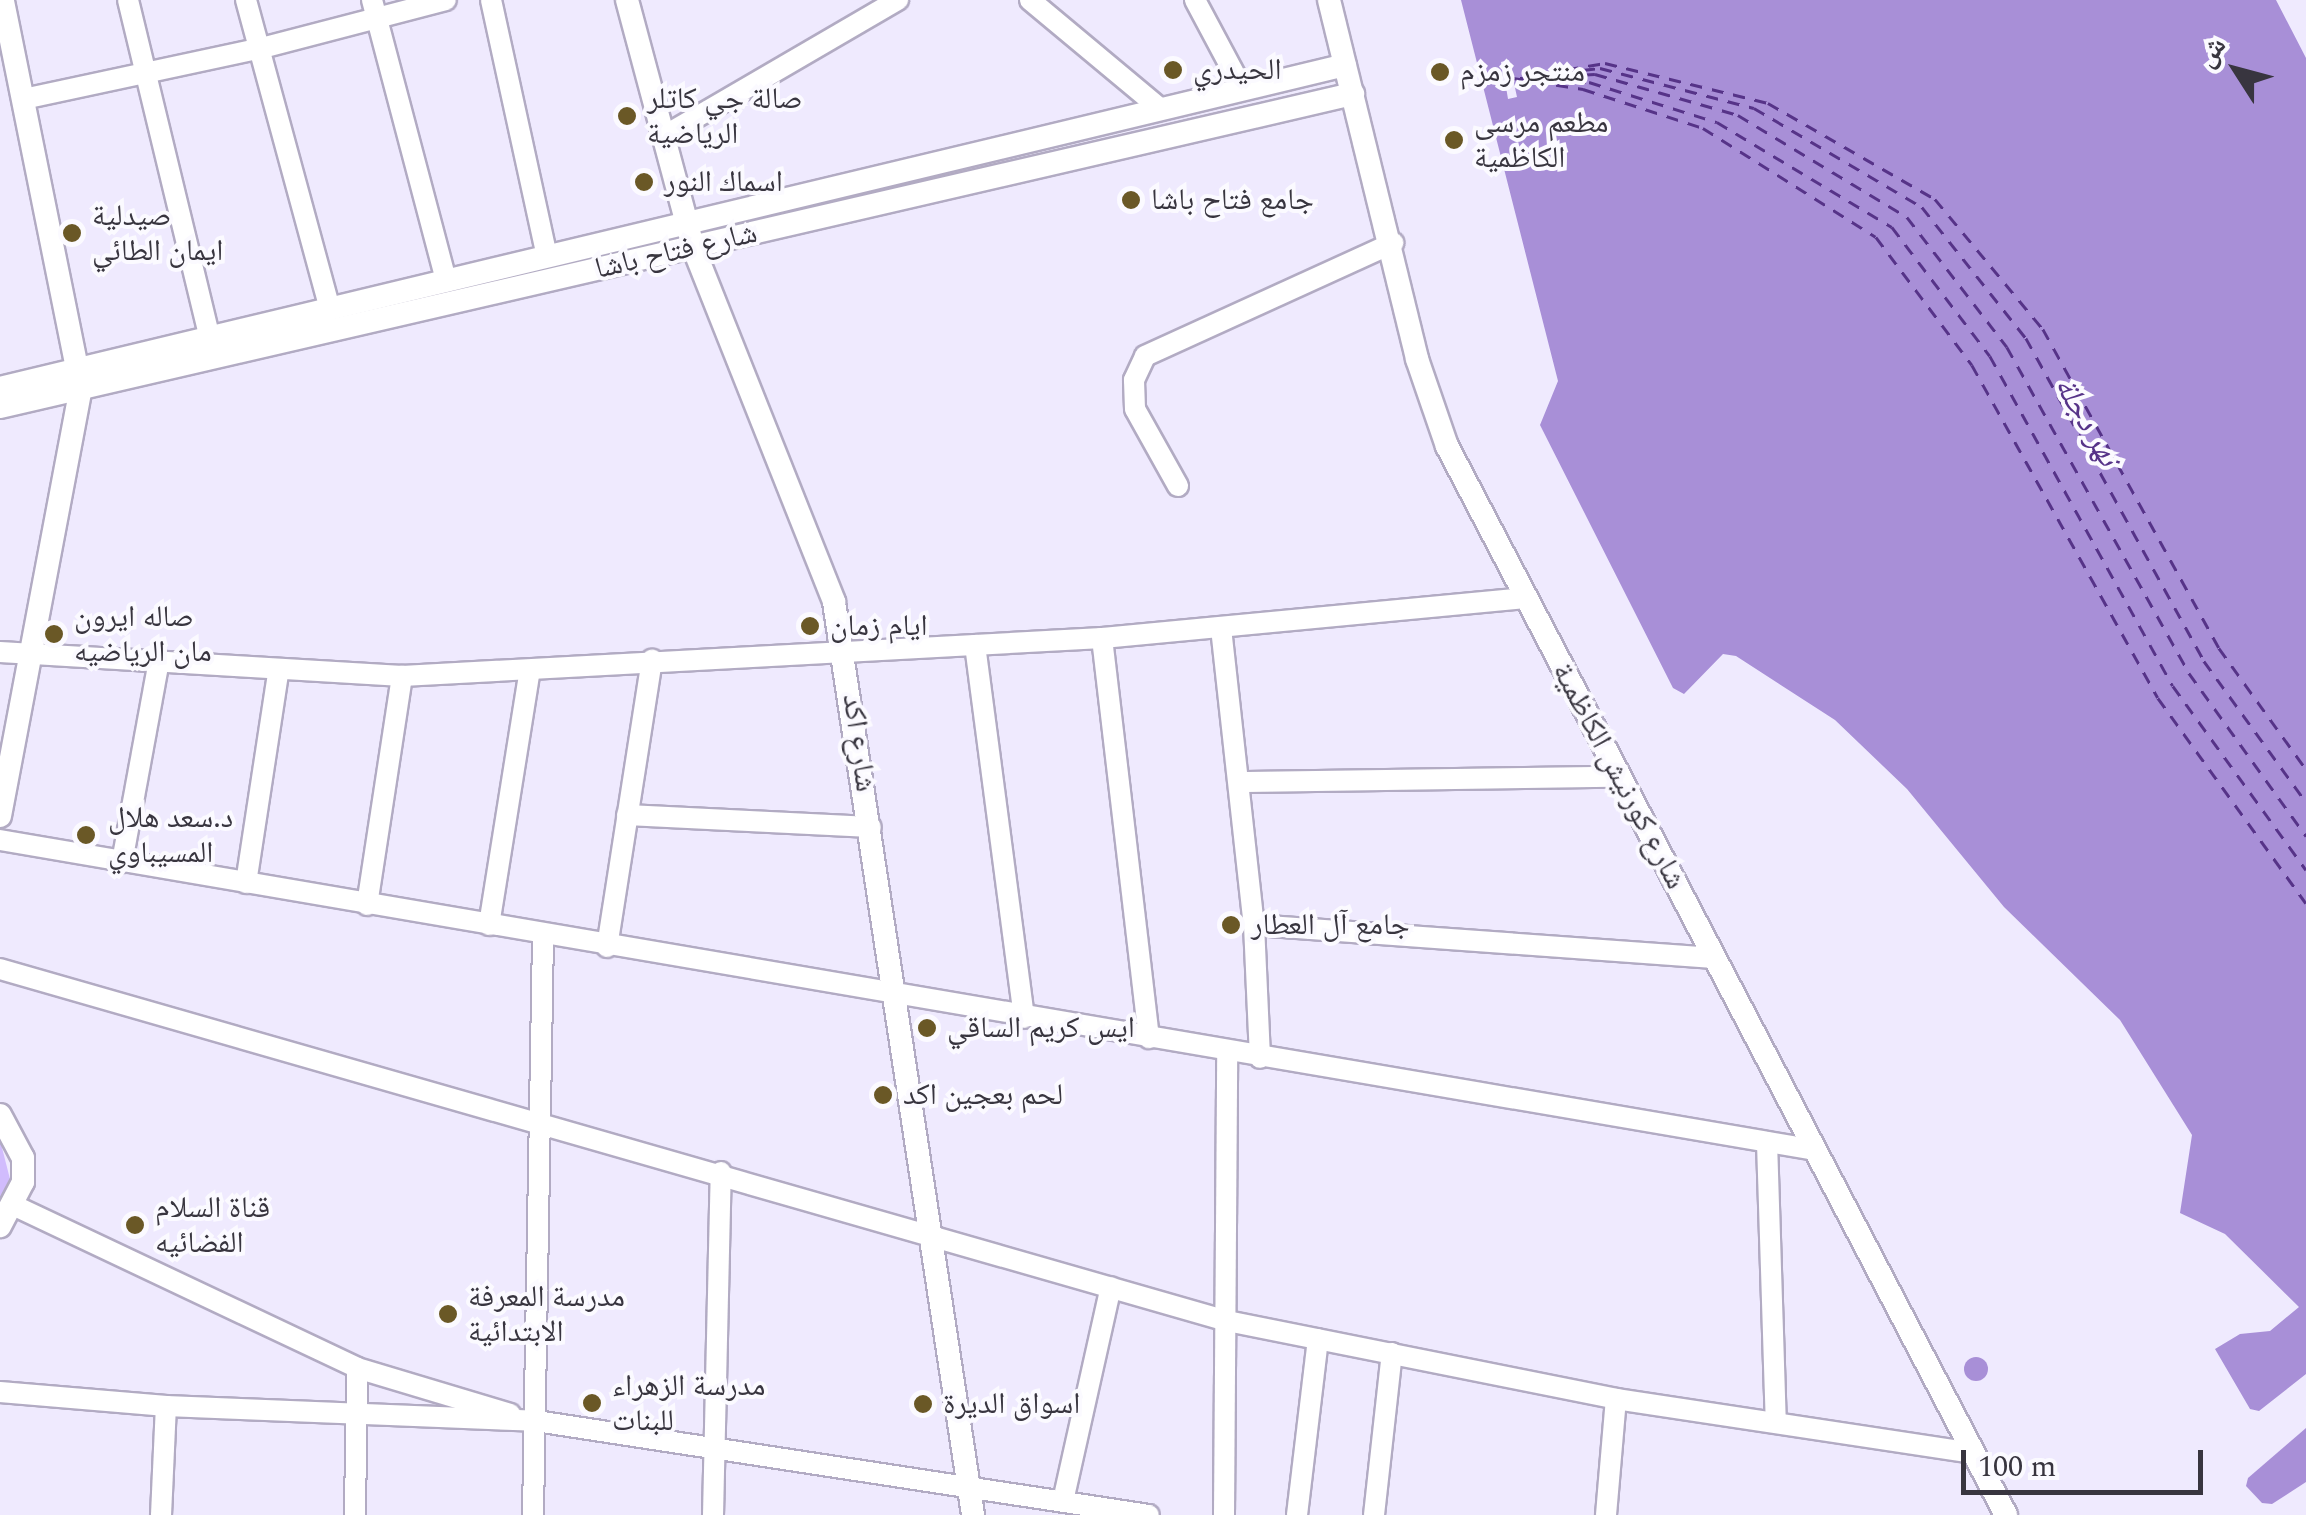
<!DOCTYPE html>
<meta charset="utf-8">
<style>
body{margin:0}
#map{position:relative;width:2306px;height:1515px;overflow:hidden;background:#efeafe;font-family:Spectral,"Noto Naskh Arabic",serif}
div>[style]{position:absolute}
.green>*{inset:0;background:#d1bcfd}
.water>*{inset:0;background:#a88fd7}
.round{border-radius:50%}
.pier>*{inset:0;background:#efeafe}
.ferry>*{height:2.5px;margin-top:-1.25px;transform-origin:0;background:repeating-linear-gradient(90deg,#563388 0 12px,transparent 0 22px)}
.roads{filter:drop-shadow(2px 0 #b2abc3) drop-shadow(-2px 0 #b2abc3) drop-shadow(0 2px #b2abc3) drop-shadow(0 -2px #b2abc3)}
.minor>*{height:20px;margin:-10px;padding:0 10px;transform-origin:10px;border-radius:10px;background:#fff}
.tertiary>*{height:22px;margin:-11px;padding:0 11px;transform-origin:11px;border-radius:11px;background:#fff}
.dots>*{width:28px;height:28px;translate:-50% -50%;box-sizing:border-box;border:5px solid #fbfaff;border-radius:50%}
span{translate:-50% -50%;white-space:nowrap;text-align:center;line-height:1.15;-webkit-text-stroke:8px #fbfaff;paint-order:stroke}
.poi-label{font-size:30px;color:#38353f}
.left{translate:0 -50%;text-align:left}
.street-label{font-size:30px;color:#38353f}
.water-label{font-size:32px;color:#563388;font-style:italic}
.north{position:absolute;left:2186px;top:20px;width:100px;height:100px;-webkit-text-stroke:8px #fbfaff;paint-order:stroke;rotate:306deg;font-size:28px;font-weight:700;line-height:40px;text-align:center;color:#38353f}
.north::after{content:'';display:block;margin:auto;width:35px;height:45px;background:#38353f;clip-path:polygon(50% 0,100% 100%,50% 72%,0 100%)}
.scale{position:absolute;left:1961px;top:1450px;width:242px;height:45px;box-sizing:border-box;border:5px solid #38353f;border-top:0;padding-left:12px;font-size:30px;line-height:35px;white-space:nowrap;color:#38353f;-webkit-text-stroke:8px #fbfaff;paint-order:stroke}
</style>
<div id="map">
<div class="green">
<i style="clip-path:polygon(0 1140px,10px 1179px,0 1206px)"></i>
</div>
<div class="water">
<i style="clip-path:polygon(1461px 0,2276px 0,2306px 58px,2306px 1374px,2259px 1411px,2250px 1409px,2215px 1349px,2240px 1334px,2270px 1331px,2299px 1307px,2225px 1234px,2180px 1213px,2192px 1135px,2120px 1020px,2004px 907px,1907px 789px,1835px 720px,1736px 656px,1723px 654px,1684px 694px,1673px 688px,1540px 425px,1558px 381px)"></i>
<i class="round" style="left:1964px;top:1357px;width:24px;height:24px"></i>
<i style="clip-path:polygon(2306px 1428px,2306px 1482px,2272px 1504px,2262px 1503px,2246px 1486px,2248px 1478px)"></i>
</div>
<div class="pier">
<i style="clip-path:polygon(1509px 60px,1517px 97px,1508px 99px,1505px 81px,1483px 81px,1503px 77px,1501px 62px)"></i>
</div>
<div class="ferry">
<i style="left:1545px;top:73px;width:61px;rotate:-9.5deg"></i>
<i style="left:1605px;top:63px;width:168px;rotate:13.8deg"></i>
<i style="left:1768px;top:103px;width:193px;rotate:29.9deg"></i>
<i style="left:1935px;top:199px;width:169px;rotate:50.3deg"></i>
<i style="left:2043px;top:329px;width:364px;rotate:61.1deg"></i>
<i style="left:2219px;top:648px;width:149px;rotate:54.3deg"></i>
<i style="left:1539px;top:75px;width:61px;rotate:-6.5deg"></i>
<i style="left:1600px;top:68px;width:159px;rotate:14.6deg"></i>
<i style="left:1754px;top:108px;width:195px;rotate:30.5deg"></i>
<i style="left:1922px;top:207px;width:167px;rotate:51.6deg"></i>
<i style="left:2026px;top:338px;width:369px;rotate:61.1deg"></i>
<i style="left:2204px;top:661px;width:174px;rotate:54.1deg"></i>
<i style="left:1513px;top:78px;width:71px;rotate:8.9deg"></i>
<i style="left:1583px;top:89px;width:126px;rotate:18deg"></i>
<i style="left:1703px;top:128px;width:204px;rotate:32.2deg"></i>
<i style="left:1876px;top:237px;width:160px;rotate:53.1deg"></i>
<i style="left:1972px;top:365px;width:381px;rotate:60.8deg"></i>
<i style="left:2158px;top:698px;width:253px;rotate:54.2deg"></i>
<i style="left:1520px;top:78px;width:75px;rotate:-3.1deg"></i>
<i style="left:1595px;top:74px;width:149px;rotate:16deg"></i>
<i style="left:1738px;top:115px;width:197px;rotate:31.1deg"></i>
<i style="left:1907px;top:217px;width:164px;rotate:52.4deg"></i>
<i style="left:2007px;top:347px;width:373px;rotate:60.8deg"></i>
<i style="left:2189px;top:673px;width:201px;rotate:54.3deg"></i>
<i style="left:1530px;top:79px;width:59px;rotate:2.9deg"></i>
<i style="left:1589px;top:82px;width:134px;rotate:17.4deg"></i>
<i style="left:1717px;top:122px;width:204px;rotate:31deg"></i>
<i style="left:1892px;top:227px;width:162px;rotate:52.8deg"></i>
<i style="left:1990px;top:356px;width:377px;rotate:61deg"></i>
<i style="left:2173px;top:686px;width:227px;rotate:54.1deg"></i>
</div>
<div class="roads">
<div class="minor">
<i style="left:128px;top:0;width:350px;rotate:76.4deg"></i>
<i style="left:246px;top:0;width:321px;rotate:74.8deg"></i>
<i style="left:372px;top:0;width:291px;rotate:75.2deg"></i>
<i style="left:491px;top:0;width:262px;rotate:77.7deg"></i>
<i style="left:1030px;top:0;width:170px;rotate:39.8deg"></i>
<i style="left:1195px;top:0;width:98px;rotate:61.9deg"></i>
<i style="left:24px;top:99px;width:239px;rotate:-12.1deg"></i>
<i style="left:258px;top:49px;width:194px;rotate:-14.6deg"></i>
<i style="left:664px;top:136px;width:271px;rotate:-30.2deg"></i>
<i style="left:1178px;top:486px;width:88px;rotate:-119.2deg"></i>
<i style="left:1135px;top:409px;width:29px;rotate:-92deg"></i>
<i style="left:1134px;top:380px;width:26px;rotate:-65deg"></i>
<i style="left:1145px;top:356px;width:273px;rotate:-24.5deg"></i>
<i style="left:1221px;top:628px;width:299px;rotate:83.7deg"></i>
<i style="left:1254px;top:925px;width:133px;rotate:87.4deg"></i>
<i style="left:1102px;top:638px;width:403px;rotate:83.3deg"></i>
<i style="left:975px;top:645px;width:376px;rotate:82.5deg"></i>
<i style="left:0;top:652px;width:403px;rotate:3.4deg"></i>
<i style="left:402px;top:676px;width:701px;rotate:-3.11deg"></i>
<i style="left:1102px;top:638px;width:426px;rotate:-5.4deg"></i>
<i style="left:1239px;top:782px;width:380px;rotate:-0.8deg"></i>
<i style="left:627px;top:815px;width:244px;rotate:2.8deg"></i>
<i style="left:0;top:840px;width:1841px;rotate:9.69deg"></i>
<i style="left:122px;top:862px;width:200px;rotate:-79.6deg"></i>
<i style="left:246px;top:883px;width:212px;rotate:-81.3deg"></i>
<i style="left:367px;top:905px;width:232px;rotate:-81.3deg"></i>
<i style="left:489px;top:925px;width:258px;rotate:-80.9deg"></i>
<i style="left:1254px;top:925px;width:461px;rotate:4.1deg"></i>
<i style="left:607px;top:947px;width:291px;rotate:-81.1deg"></i>
<i style="left:0;top:969px;width:1276px;rotate:16.01deg"></i>
<i style="left:1227px;top:1321px;width:397px;rotate:11.3deg"></i>
<i style="left:1616px;top:1399px;width:362px;rotate:8.6deg"></i>
<i style="left:1767px;top:1142px;width:280px;rotate:88.2deg"></i>
<i style="left:15px;top:1206px;width:378px;rotate:25.3deg"></i>
<i style="left:357px;top:1368px;width:160px;rotate:16.7deg"></i>
<i style="left:0;top:1392px;width:167px;rotate:4.8deg"></i>
<i style="left:166px;top:1406px;width:370px;rotate:2.3deg"></i>
<i style="left:536px;top:1421px;width:620px;rotate:8.72deg"></i>
<i style="left:1063px;top:1501px;width:219px;rotate:-77.4deg"></i>
<i style="left:161px;top:1515px;width:109px;rotate:-87.4deg"></i>
<i style="left:355px;top:1515px;width:147px;rotate:-89.2deg"></i>
<i style="left:533px;top:1515px;width:581px;rotate:-89.01deg"></i>
<i style="left:713px;top:1515px;width:343px;rotate:-88.7deg"></i>
<i style="left:1224px;top:1515px;width:462px;rotate:-89.6deg"></i>
<i style="left:1297px;top:1515px;width:177px;rotate:-83.2deg"></i>
<i style="left:1374px;top:1515px;width:163px;rotate:-83.7deg"></i>
<i style="left:1606px;top:1515px;width:116px;rotate:-85.1deg"></i>
</div>
<div class="tertiary">
<i style="left:627px;top:0;width:256px;rotate:75deg"></i>
<i style="left:693px;top:247px;width:382px;rotate:68.3deg"></i>
<i style="left:834px;top:602px;width:924px;rotate:81.34deg"></i>
<i style="left:1329px;top:0;width:370px;rotate:76.2deg"></i>
<i style="left:1417px;top:359px;width:92px;rotate:71deg"></i>
<i style="left:1447px;top:446px;width:1206px;rotate:62.39deg"></i>
<i style="left:0;top:388px;width:1383px;rotate:-13.5deg"></i>
<i style="left:0;top:407px;width:1389px;rotate:-13.03deg"></i>
<i style="left:0;top:816px;width:436px;rotate:-79.3deg"></i>
<i style="left:81px;top:388px;width:396px;rotate:-101.4deg"></i>
<i style="left:0;top:1115px;width:49px;rotate:61.9deg"></i>
<i style="left:23px;top:1158px;width:24px;rotate:90deg"></i>
<i style="left:23px;top:1182px;width:50px;rotate:117.6deg"></i>
</div>
</div>
<div class="dots">
<i style="left:1173px;top:70px;background:#6a5826"></i>
<i style="left:1440px;top:72px;background:#6a5826"></i>
<i style="left:627px;top:116px;background:#6a5826"></i>
<i style="left:1454px;top:140px;background:#6a5826"></i>
<i style="left:644px;top:182px;background:#6a5826"></i>
<i style="left:1131px;top:200px;background:#6a5826"></i>
<i style="left:72px;top:233px;background:#6a5826"></i>
<i style="left:810px;top:626px;background:#6a5826"></i>
<i style="left:54px;top:634px;background:#6a5826"></i>
<i style="left:86px;top:835px;background:#6a5826"></i>
<i style="left:1231px;top:925px;background:#6a5826"></i>
<i style="left:927px;top:1028px;background:#6a5826"></i>
<i style="left:883px;top:1095px;background:#6a5826"></i>
<i style="left:135px;top:1225px;background:#6a5826"></i>
<i style="left:448px;top:1314px;background:#6a5826"></i>
<i style="left:592px;top:1403px;background:#6a5826"></i>
<i style="left:923px;top:1404px;background:#6a5826"></i>
</div>
<div class="poi-label">
<span class="left" style="left:1193px;top:70px">الحيدري</span>
<span class="left" style="left:1460px;top:72px">منتجر زمزم</span>
<span class="left" style="left:647px;top:116px">صالة جي كاتلر<br>الرياضية</span>
<span class="left" style="left:1474px;top:140px">مطعم مرسى<br>الكاظمية</span>
<span class="left" style="left:664px;top:182px">اسماك النور</span>
<span class="left" style="left:1151px;top:200px">جامع فتاح باشا</span>
<span class="left" style="left:92px;top:233px">صيدلية<br>ايمان الطائي</span>
<span class="left" style="left:74px;top:634px">صاله ايرون<br>مان الرياضيه</span>
<span class="left" style="left:830px;top:626px">ايام زمان</span>
<span class="left" style="left:108px;top:835px">د.سعد هلال<br>المسيباوي</span>
<span class="left" style="left:1251px;top:925px">جامع آل العطار</span>
<span class="left" style="left:947px;top:1028px">ايس كريم الساقي</span>
<span class="left" style="left:903px;top:1095px">لحم بعجين اكد</span>
<span class="left" style="left:155px;top:1225px">قناة السلام<br>الفضائيه</span>
<span class="left" style="left:468px;top:1314px">مدرسة المعرفة<br>الابتدائية</span>
<span class="left" style="left:612px;top:1403px">مدرسة الزهراء<br>للبنات</span>
<span class="left" style="left:943px;top:1404px">اسواق الديرة</span>
</div>
<div class="street-label">
<span style="left:676px;top:251px;rotate:-13deg">شارع فتاح باشا</span>
<span style="left:859px;top:743px;rotate:82deg">شارع اكد</span>
<span style="left:1619px;top:776px;rotate:62deg">شارع كورنيش الكاظمية</span>
</div>
<div class="water-label">
<span style="left:2086px;top:422px;rotate:60deg">نهر دجلة</span>
</div>
<div class="north">ش</div>
<div class="scale">100 m</div>
</div>
